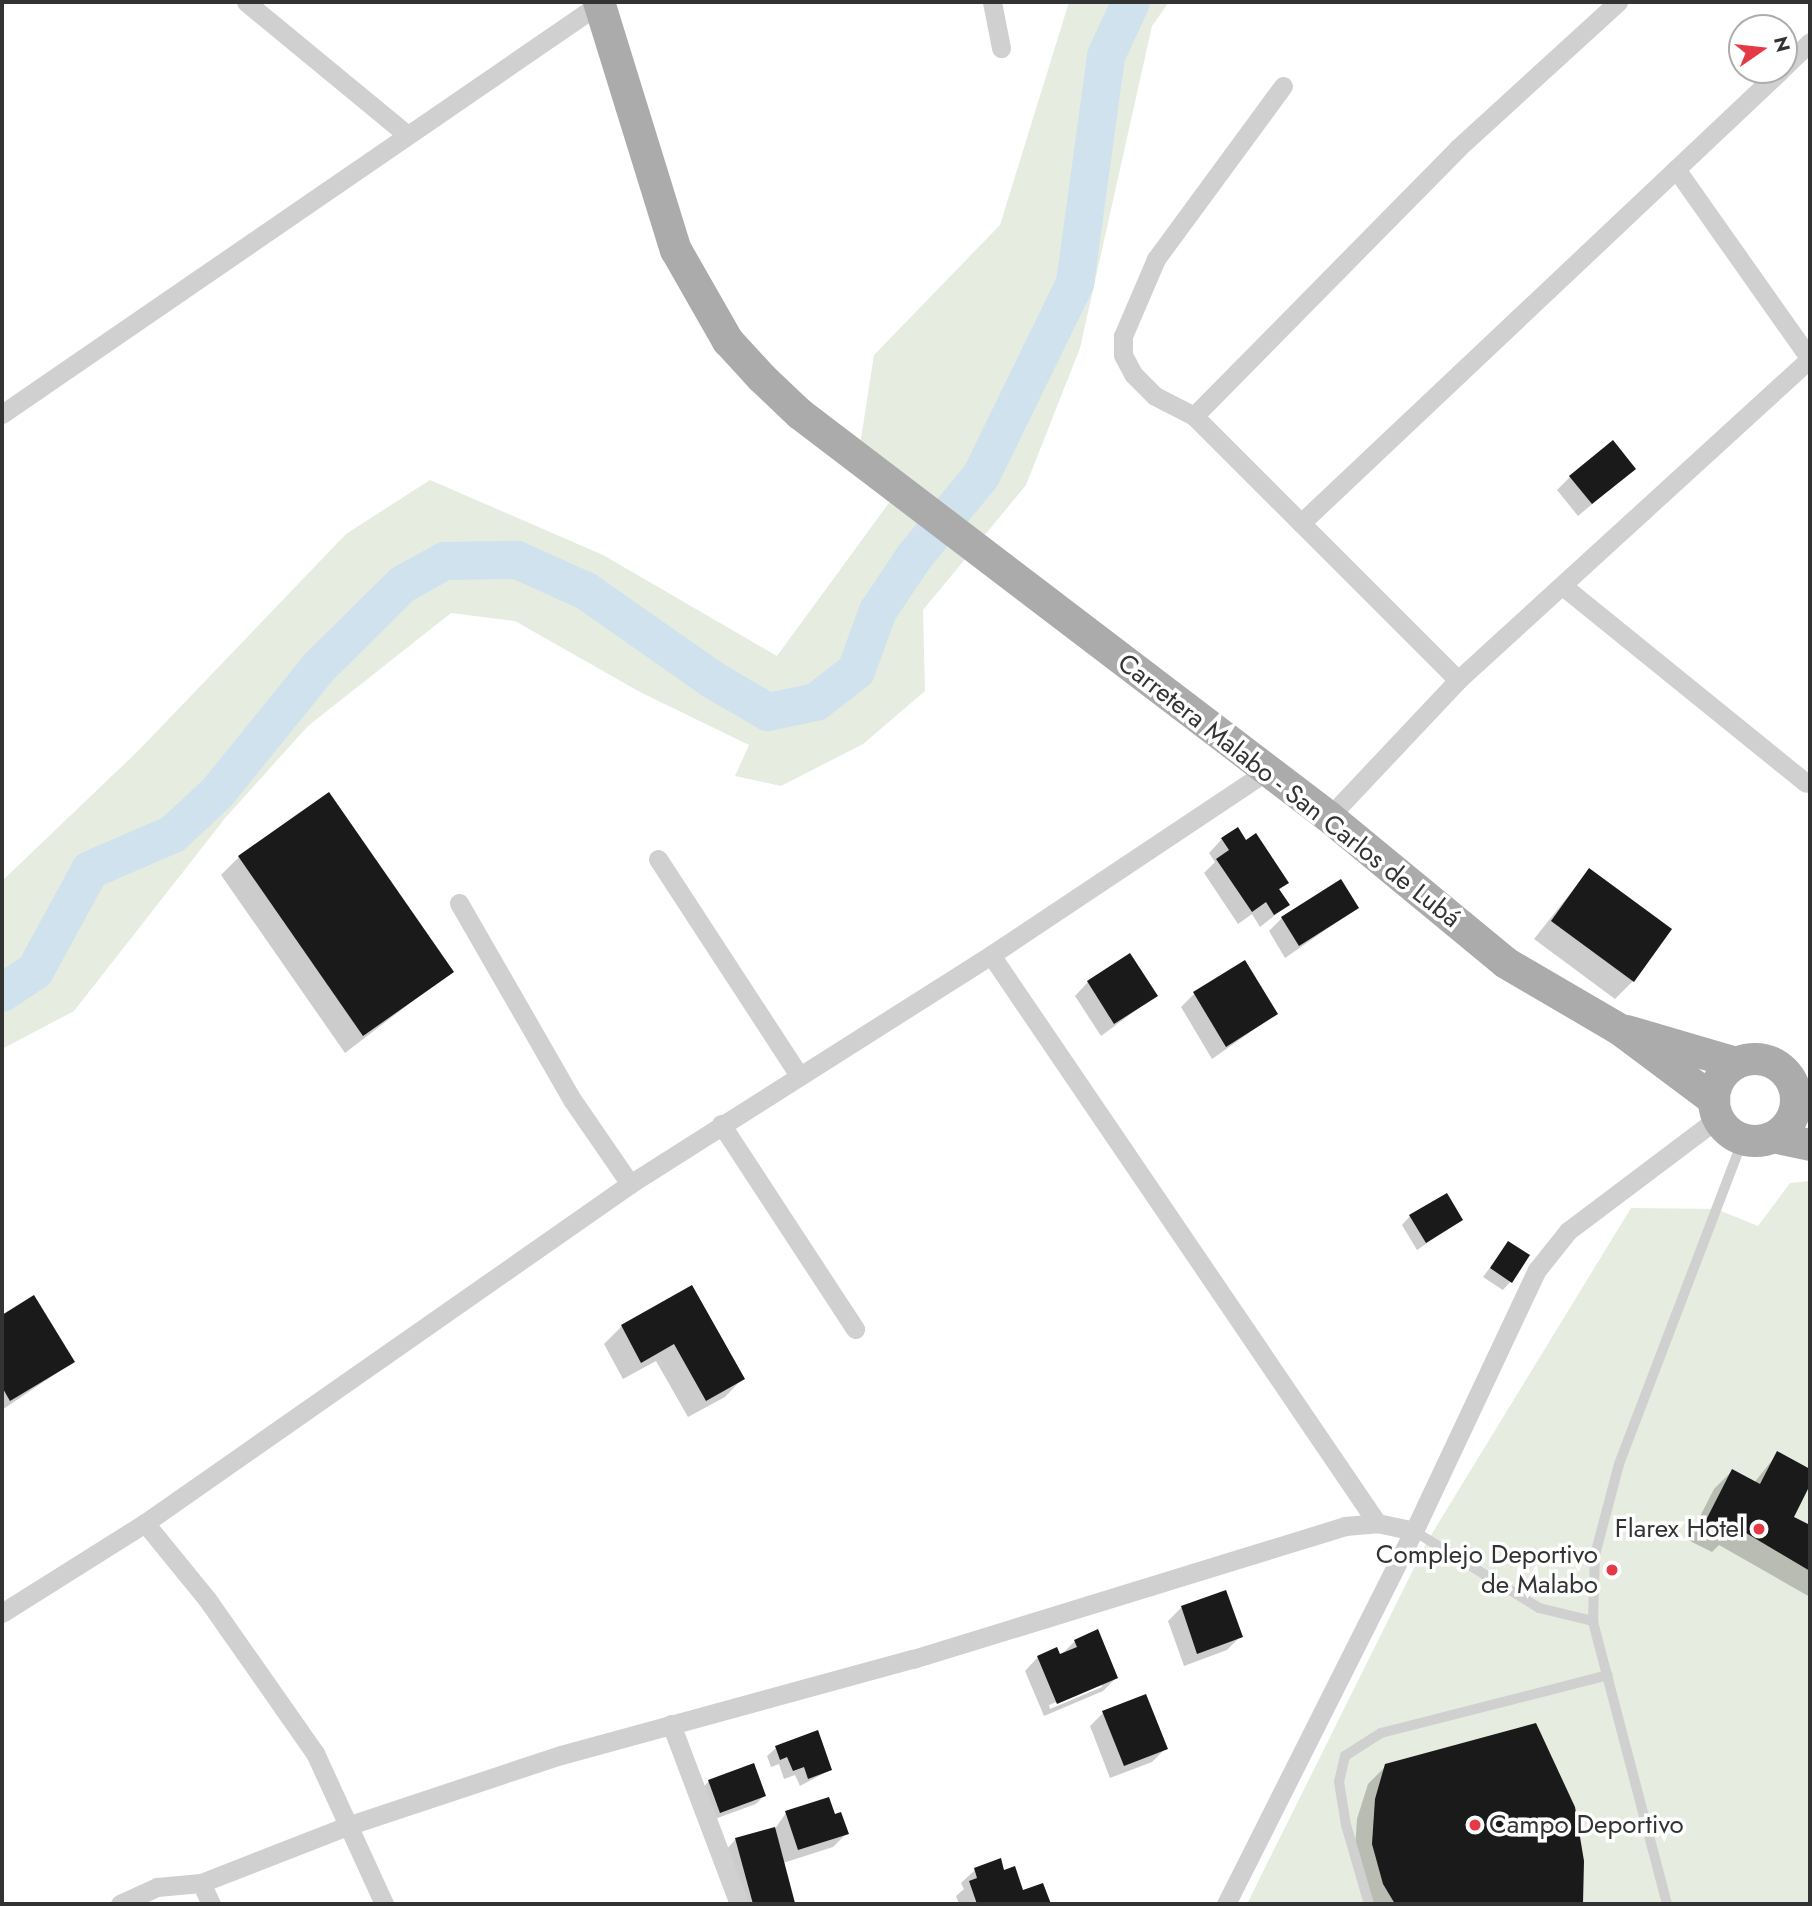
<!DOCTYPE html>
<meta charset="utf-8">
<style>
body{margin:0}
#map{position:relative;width:1812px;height:1906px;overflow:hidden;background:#fff;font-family:Jost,sans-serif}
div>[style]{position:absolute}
.green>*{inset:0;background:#e6ecdf}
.shadow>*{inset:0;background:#0003}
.river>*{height:38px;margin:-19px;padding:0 19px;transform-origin:19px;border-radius:19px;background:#cfe2ee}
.building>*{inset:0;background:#1a1a1a}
.service>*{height:10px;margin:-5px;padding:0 5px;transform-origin:5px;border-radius:5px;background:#d0d0d0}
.minor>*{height:19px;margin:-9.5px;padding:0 9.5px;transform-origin:9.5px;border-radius:9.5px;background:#d0d0d0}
.primary>*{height:32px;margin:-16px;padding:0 16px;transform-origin:16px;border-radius:16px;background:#ababab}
.primary>.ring{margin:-16px;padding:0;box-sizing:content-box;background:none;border:32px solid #ababab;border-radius:50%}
.dots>*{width:19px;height:19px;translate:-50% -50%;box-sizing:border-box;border:4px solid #fff;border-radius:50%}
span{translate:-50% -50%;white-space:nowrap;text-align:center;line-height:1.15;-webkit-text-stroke:7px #fff;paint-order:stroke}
.street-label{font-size:26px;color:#333}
.poi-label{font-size:26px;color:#333}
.right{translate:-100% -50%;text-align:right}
.left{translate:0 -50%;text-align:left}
.frame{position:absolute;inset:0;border:4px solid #333;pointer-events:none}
.north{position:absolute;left:1728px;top:14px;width:70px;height:70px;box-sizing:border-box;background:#fff;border:2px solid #adadad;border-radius:50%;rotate:76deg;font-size:19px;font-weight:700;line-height:28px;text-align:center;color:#333}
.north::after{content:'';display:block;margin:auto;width:24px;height:32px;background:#e63946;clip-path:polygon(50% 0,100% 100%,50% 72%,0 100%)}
</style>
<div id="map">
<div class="green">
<i style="clip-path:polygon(1069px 2px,1169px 2px,1152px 26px,1080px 348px,1026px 485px,923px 610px,925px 691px,863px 744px,781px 786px,735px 776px,749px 745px,640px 692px,515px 621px,451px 613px,308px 726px,226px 817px,74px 1011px,2px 1049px,2px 881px,139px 750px,346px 534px,430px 480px,603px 555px,777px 656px,902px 485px,858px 458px,874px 355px,1000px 225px)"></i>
<i style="clip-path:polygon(1810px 1181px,1810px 1904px,1247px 1904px,1428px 1540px,1631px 1208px,1716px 1209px,1758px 1226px,1790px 1183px)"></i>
</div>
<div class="shadow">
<i style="clip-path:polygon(1634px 469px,1578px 516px,1557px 490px,1570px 477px)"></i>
<i style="clip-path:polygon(328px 794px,452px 971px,345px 1053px,221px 875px,239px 857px)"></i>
<i style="clip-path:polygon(1222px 839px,1246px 842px,1287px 883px,1278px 891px,1288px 905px,1260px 927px,1252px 914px,1238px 924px,1204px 873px,1215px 862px,1209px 853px)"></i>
<i style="clip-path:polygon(1589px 870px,1633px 981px,1615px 999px,1534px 939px)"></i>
<i style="clip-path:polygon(1357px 908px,1285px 958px,1269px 931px,1282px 918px)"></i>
<i style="clip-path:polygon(1088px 982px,1155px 996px,1101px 1036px,1075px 996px)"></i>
<i style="clip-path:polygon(1194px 994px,1276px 1014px,1212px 1059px,1181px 1007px)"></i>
<i style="clip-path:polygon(1410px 1216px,1461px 1220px,1417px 1250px,1402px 1225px)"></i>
<i style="clip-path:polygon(1508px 1243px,1511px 1281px,1503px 1290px,1483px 1277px)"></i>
<i style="clip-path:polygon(691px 1287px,743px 1378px,725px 1397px,688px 1417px,656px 1361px,623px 1379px,604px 1344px,622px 1326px)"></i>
<i style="clip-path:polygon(33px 1297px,73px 1362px,2px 1410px,2px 1317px)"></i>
<i style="clip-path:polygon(1777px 1454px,1810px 1471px,1810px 1481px,1792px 1518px,1810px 1527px,1810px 1597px,1719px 1545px,1712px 1552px,1688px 1540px,1714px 1489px,1732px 1471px,1754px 1483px)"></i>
<i style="clip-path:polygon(1182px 1607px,1241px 1636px,1227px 1650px,1184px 1666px,1168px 1621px)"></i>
<i style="clip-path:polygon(evenodd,1075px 1641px,1116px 1678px,1103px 1691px,1044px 1716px,1025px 1671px,1038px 1657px,1059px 1657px,1075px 1641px,1102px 1683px,1102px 1687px,1050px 1709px,1049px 1705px,1102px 1683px)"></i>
<i style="clip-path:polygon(1103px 1713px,1165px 1749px,1152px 1762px,1110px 1778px,1090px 1726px)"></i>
<i style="clip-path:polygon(776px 1748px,830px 1770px,800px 1786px,795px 1775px,784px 1779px,779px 1764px,771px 1767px,767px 1756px)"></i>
<i style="clip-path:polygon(1386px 1766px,1581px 1903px,1366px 1904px,1354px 1863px,1357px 1819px,1368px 1784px)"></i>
<i style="clip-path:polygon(709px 1781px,764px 1796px,756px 1804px,712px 1820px,701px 1790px)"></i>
<i style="clip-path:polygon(786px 1813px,833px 1816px,847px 1833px,833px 1847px,783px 1863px,791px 1904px,736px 1904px,723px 1853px,736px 1839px,774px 1830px)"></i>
<i style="clip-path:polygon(975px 1870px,1003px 1872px,1022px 1892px,1042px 1885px,1049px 1904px,959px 1904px,956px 1896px,964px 1889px,961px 1883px)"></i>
</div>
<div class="river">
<i style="left:2px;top:993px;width:40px;rotate:-34deg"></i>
<i style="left:35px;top:971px;width:115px;rotate:-61.4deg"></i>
<i style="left:90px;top:870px;width:90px;rotate:-23.4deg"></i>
<i style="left:173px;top:834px;width:60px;rotate:-43deg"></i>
<i style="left:217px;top:793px;width:162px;rotate:-51deg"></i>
<i style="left:319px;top:667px;width:118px;rotate:-44.7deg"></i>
<i style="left:403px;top:584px;width:48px;rotate:-28.7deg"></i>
<i style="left:445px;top:561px;width:72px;rotate:-0.8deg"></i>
<i style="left:517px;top:560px;width:76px;rotate:24.2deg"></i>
<i style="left:586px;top:591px;width:155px;rotate:35deg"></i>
<i style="left:713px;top:680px;width:64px;rotate:30.2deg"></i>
<i style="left:768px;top:712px;width:49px;rotate:-11.8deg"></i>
<i style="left:816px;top:702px;width:51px;rotate:-37.8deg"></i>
<i style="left:856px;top:671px;width:64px;rotate:-69.9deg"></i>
<i style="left:878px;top:611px;width:65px;rotate:-56.3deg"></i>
<i style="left:914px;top:557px;width:105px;rotate:-50.4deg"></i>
<i style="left:981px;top:476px;width:215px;rotate:-64deg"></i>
<i style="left:1075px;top:283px;width:229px;rotate:-82.2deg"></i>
<i style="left:1106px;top:56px;width:60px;rotate:-65.2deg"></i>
</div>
<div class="building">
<i style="clip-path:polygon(1613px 440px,1636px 469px,1592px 504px,1569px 476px)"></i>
<i style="clip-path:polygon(329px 792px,454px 972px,363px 1036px,238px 856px)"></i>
<i style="clip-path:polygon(1238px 827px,1246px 840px,1256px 833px,1289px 883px,1279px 889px,1290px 905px,1274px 915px,1266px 902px,1252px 912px,1216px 859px,1229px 850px,1221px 838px)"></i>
<i style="clip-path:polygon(1589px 868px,1672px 929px,1634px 982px,1551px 921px)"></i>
<i style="clip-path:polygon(1341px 879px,1359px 908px,1299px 946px,1281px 917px)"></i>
<i style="clip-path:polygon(1130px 953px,1158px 996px,1114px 1024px,1087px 981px)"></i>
<i style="clip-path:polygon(1245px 960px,1278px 1014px,1226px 1047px,1193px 992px)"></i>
<i style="clip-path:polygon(1447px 1193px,1463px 1220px,1426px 1243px,1409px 1215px)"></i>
<i style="clip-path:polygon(1508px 1241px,1530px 1255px,1512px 1283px,1490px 1268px)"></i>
<i style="clip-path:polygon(692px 1285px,745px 1379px,706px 1401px,674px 1344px,641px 1363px,621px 1325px)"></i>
<i style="clip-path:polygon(34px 1295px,75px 1362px,10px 1401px,2px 1387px,2px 1315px)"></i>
<i style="clip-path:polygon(1777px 1451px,1810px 1469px,1810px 1485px,1794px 1517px,1810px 1525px,1810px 1571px,1736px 1527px,1732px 1535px,1705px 1522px,1732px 1469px,1760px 1484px)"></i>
<i style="clip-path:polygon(1226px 1590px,1243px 1637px,1197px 1654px,1181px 1606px)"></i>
<i style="clip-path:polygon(1098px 1629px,1118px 1678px,1057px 1704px,1037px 1656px,1057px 1647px,1060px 1654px,1077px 1647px,1074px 1640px)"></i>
<i style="clip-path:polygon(1146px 1694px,1168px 1749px,1124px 1766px,1102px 1711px)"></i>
<i style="clip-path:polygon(1536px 1723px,1575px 1807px,1584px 1861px,1583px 1903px,1395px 1904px,1383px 1884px,1372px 1844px,1375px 1799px,1385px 1764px)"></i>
<i style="clip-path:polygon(818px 1730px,832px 1770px,808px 1779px,804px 1767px,793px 1771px,787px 1757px,780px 1760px,775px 1746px)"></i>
<i style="clip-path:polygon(754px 1763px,766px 1796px,720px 1813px,708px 1780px)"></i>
<i style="clip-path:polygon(829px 1797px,835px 1814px,841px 1812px,849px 1834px,798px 1850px,785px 1811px)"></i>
<i style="clip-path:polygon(775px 1827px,795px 1903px,753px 1904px,735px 1838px)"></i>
<i style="clip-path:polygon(1001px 1858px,1004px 1870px,1015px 1866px,1023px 1890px,1043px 1883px,1051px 1904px,977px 1904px,969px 1881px,977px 1878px,974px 1868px)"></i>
</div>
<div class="service">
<i style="left:1414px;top:1531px;width:147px;rotate:31.6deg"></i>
<i style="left:1539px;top:1608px;width:56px;rotate:13.5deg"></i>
<i style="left:1369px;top:1904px;width:82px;rotate:-106.2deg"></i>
<i style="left:1346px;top:1825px;width:44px;rotate:-99.2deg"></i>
<i style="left:1339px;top:1782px;width:27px;rotate:-77deg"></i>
<i style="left:1345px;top:1756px;width:43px;rotate:-32.6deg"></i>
<i style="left:1381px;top:1733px;width:234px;rotate:-14.3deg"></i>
<i style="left:1667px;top:1904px;width:293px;rotate:-104.7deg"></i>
<i style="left:1593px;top:1621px;width:66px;rotate:-88.3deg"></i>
<i style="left:1595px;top:1555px;width:94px;rotate:-75.2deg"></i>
<i style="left:1619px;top:1464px;width:348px;rotate:-69.1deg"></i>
</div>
<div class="minor">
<i style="left:246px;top:2px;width:207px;rotate:39.5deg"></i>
<i style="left:992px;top:2px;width:47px;rotate:78.9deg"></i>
<i style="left:1784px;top:67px;width:36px;rotate:-44deg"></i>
<i style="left:1283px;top:86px;width:215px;rotate:126.3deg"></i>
<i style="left:1156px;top:259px;width:84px;rotate:113.2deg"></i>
<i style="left:1123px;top:336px;width:19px;rotate:90deg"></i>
<i style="left:1123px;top:355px;width:21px;rotate:62deg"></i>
<i style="left:1133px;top:374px;width:31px;rotate:45deg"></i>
<i style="left:1155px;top:396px;width:44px;rotate:27.1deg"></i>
<i style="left:1194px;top:416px;width:373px;rotate:45deg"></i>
<i style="left:1676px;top:169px;width:232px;rotate:54.8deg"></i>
<i style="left:2px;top:414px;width:724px;rotate:-34.48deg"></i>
<i style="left:1194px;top:416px;width:376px;rotate:-45.4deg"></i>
<i style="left:1458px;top:148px;width:217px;rotate:-42.4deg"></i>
<i style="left:1301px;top:523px;width:660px;rotate:-43.34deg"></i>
<i style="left:1564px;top:587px;width:311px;rotate:39deg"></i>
<i style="left:1329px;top:817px;width:188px;rotate:-46.7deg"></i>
<i style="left:1458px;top:680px;width:476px;rotate:-42.4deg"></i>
<i style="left:658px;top:859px;width:257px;rotate:56.9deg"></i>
<i style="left:459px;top:903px;width:228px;rotate:60.1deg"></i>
<i style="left:573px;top:1101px;width:101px;rotate:55.5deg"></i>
<i style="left:991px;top:955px;width:687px;rotate:55.8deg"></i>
<i style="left:721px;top:1124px;width:245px;rotate:56.8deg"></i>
<i style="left:145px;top:1523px;width:98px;rotate:50.8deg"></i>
<i style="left:207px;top:1599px;width:188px;rotate:55deg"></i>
<i style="left:315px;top:1753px;width:166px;rotate:65.4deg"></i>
<i style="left:2px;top:1613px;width:169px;rotate:-32.2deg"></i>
<i style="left:145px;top:1523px;width:592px;rotate:-34.95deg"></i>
<i style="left:630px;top:1184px;width:428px;rotate:-32.4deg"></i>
<i style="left:991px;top:955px;width:332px;rotate:-33.7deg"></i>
<i style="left:671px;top:1724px;width:192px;rotate:69.3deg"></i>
<i style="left:120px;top:1904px;width:41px;rotate:-24.7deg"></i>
<i style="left:157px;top:1887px;width:44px;rotate:-5.2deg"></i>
<i style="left:211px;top:1904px;width:23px;rotate:-115deg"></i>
<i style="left:201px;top:1883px;width:160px;rotate:-21.3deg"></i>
<i style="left:350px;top:1825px;width:222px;rotate:-18.4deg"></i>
<i style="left:561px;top:1755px;width:365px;rotate:-15.3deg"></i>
<i style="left:913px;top:1659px;width:452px;rotate:-17.1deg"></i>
<i style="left:1345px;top:1526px;width:32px;rotate:-5deg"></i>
<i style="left:1377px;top:1523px;width:38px;rotate:12deg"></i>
<i style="left:1226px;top:1904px;width:418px;rotate:-63.3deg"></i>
<i style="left:1414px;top:1531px;width:289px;rotate:-64.8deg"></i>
<i style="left:1537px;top:1270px;width:50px;rotate:-51.5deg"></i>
<i style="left:1568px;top:1231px;width:188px;rotate:-37deg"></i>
</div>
<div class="primary">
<i style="left:599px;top:2px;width:260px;rotate:72.8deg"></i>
<i style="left:676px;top:250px;width:105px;rotate:60.3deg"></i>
<i style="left:728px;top:341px;width:50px;rotate:47.4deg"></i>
<i style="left:762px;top:378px;width:52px;rotate:43.5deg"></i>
<i style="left:800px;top:414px;width:665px;rotate:37.3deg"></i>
<i style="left:1329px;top:817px;width:229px;rotate:39.5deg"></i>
<i style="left:1506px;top:963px;width:131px;rotate:30.3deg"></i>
<i style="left:1619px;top:1029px;width:119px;rotate:36.8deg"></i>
<i style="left:1627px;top:1031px;width:114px;rotate:16.4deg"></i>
<i class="ring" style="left:1714px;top:1059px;width:50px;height:50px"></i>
<i style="left:1773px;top:1137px;width:38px;rotate:12deg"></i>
</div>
<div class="dots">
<i style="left:1759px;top:1529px;background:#e63946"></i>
<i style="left:1612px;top:1570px;background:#e63946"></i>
<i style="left:1475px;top:1825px;background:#e63946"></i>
</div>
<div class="street-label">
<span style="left:1289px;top:791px;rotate:38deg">Carretera Malabo - San Carlos de Lubá</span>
</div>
<div class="poi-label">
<span class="right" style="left:1745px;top:1529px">Flarex Hotel</span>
<span class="right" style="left:1598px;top:1570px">Complejo Deportivo<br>de Malabo</span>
<span class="left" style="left:1489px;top:1825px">Campo Deportivo</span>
</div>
<div class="frame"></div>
<div class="north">N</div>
</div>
